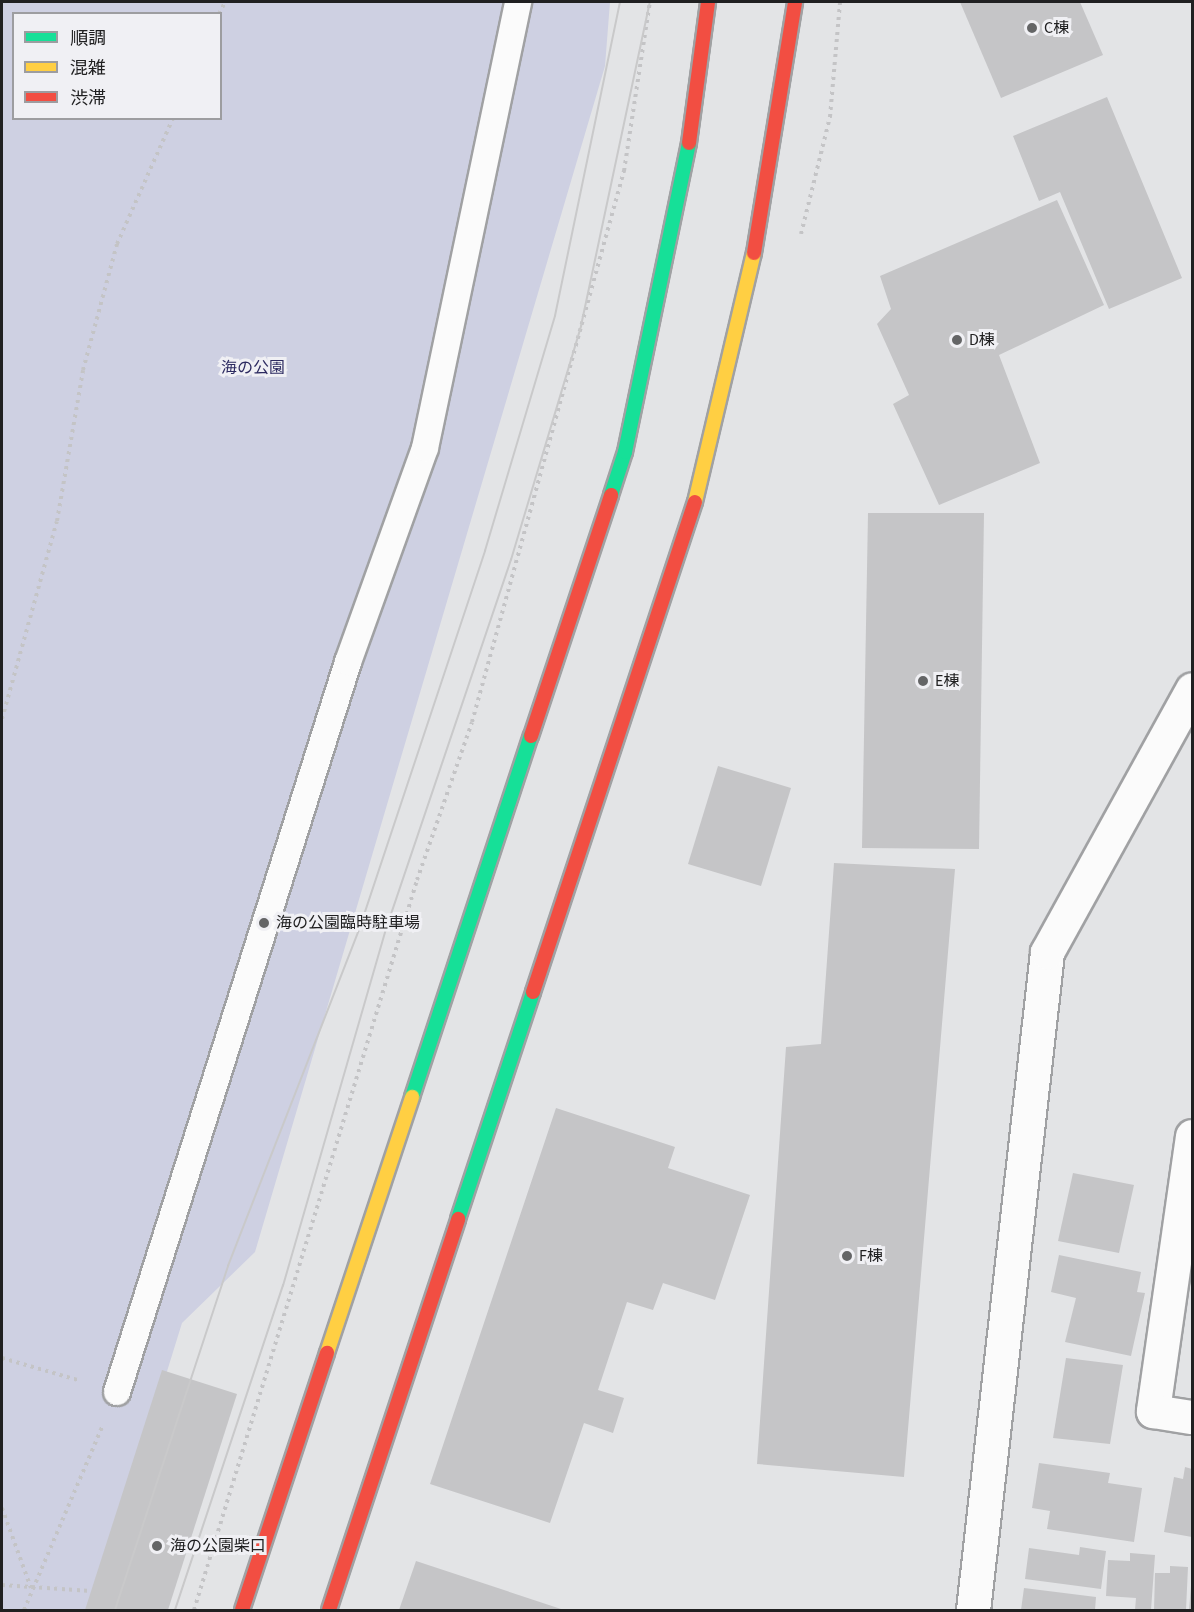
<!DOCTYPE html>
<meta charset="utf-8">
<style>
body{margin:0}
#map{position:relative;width:1194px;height:1612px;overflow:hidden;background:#e3e4e6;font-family:"Source Sans 3","Noto Sans JP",sans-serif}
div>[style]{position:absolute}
.green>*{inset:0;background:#ced0e2}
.building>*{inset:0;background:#c5c5c7}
.path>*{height:4px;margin-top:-2px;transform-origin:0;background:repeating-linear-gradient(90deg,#c4c4c6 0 3px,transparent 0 7.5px)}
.roads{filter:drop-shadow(2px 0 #a0a1a3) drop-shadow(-2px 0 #a0a1a3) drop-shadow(0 2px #a0a1a3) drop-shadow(0 -2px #a0a1a3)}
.lane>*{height:26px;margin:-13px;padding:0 13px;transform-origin:13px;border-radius:13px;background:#fbfbfb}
.street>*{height:33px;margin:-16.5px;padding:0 16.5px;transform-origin:16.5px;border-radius:16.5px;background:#fbfbfb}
.fast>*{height:14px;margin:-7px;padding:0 7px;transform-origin:7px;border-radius:7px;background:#16e098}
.slow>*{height:14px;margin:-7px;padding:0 7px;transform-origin:7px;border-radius:7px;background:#ffcf43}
.jam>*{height:14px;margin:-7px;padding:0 7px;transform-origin:7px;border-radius:7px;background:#f24e42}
.tram>*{height:1.5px;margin:-0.75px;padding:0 0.75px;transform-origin:0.75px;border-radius:0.75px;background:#c9c9ca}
.dots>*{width:16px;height:16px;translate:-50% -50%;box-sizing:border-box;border:3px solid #f0f0f4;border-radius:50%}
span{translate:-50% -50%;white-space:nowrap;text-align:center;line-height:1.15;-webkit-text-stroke:6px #f0f0f4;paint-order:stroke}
.poi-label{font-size:16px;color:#202021}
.left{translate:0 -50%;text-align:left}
.park-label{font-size:16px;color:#2d2b61}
.frame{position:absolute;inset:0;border:3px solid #202021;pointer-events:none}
.legend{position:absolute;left:12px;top:12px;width:210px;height:108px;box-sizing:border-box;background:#f0f0f4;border:2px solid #9d9da0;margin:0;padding:8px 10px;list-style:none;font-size:18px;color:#202021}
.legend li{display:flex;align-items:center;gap:12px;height:30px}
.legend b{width:30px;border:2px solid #9d9da0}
</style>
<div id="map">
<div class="green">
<i style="clip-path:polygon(evenodd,2px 2px,610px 2px,605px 66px,255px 1252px,182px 1323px,93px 1610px,2px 1610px,2px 2px,14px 14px,220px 14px,220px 118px,14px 118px,14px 14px)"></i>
</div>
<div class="building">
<i style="clip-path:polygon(960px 2px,1080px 2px,1103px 55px,1001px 98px)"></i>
<i style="clip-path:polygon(1107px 97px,1182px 278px,1109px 309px,1060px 192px,1039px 201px,1013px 136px)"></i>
<i style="clip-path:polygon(1057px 200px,1104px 305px,999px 355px,1040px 463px,939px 505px,893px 404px,909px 395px,877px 324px,891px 309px,880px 276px)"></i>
<i style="clip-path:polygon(868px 513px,984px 513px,979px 849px,862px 848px)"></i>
<i style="clip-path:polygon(718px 766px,791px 788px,761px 886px,688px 864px)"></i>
<i style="clip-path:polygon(834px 863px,955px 869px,904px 1477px,757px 1464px,786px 1047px,821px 1044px)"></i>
<i style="clip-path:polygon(556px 1108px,675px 1147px,668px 1168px,750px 1195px,715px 1300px,663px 1283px,653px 1310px,627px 1302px,598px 1390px,624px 1398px,613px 1433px,584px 1423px,550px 1523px,430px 1484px)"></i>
<i style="clip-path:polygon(1073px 1173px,1134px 1185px,1119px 1253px,1058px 1241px)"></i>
<i style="clip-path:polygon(1059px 1255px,1141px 1272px,1137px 1292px,1145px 1293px,1131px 1356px,1065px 1342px,1076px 1298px,1051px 1292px)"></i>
<i style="clip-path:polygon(1066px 1358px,1123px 1365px,1110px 1444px,1053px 1438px)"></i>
<i style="clip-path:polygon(162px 1370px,237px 1394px,168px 1610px,85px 1610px)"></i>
<i style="clip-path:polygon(1039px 1463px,1110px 1473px,1108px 1483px,1142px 1488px,1134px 1542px,1047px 1529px,1050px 1511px,1032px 1508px)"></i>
<i style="clip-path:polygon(1185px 1467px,1192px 1469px,1192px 1537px,1164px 1532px,1174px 1477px,1183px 1479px)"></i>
<i style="clip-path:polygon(1080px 1547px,1106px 1551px,1101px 1589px,1025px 1579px,1029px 1548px,1079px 1555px)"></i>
<i style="clip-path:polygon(1130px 1553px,1155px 1555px,1151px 1610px,1135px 1610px,1136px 1598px,1106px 1596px,1108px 1560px,1130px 1561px)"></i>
<i style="clip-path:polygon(416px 1561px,564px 1610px,399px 1610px)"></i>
<i style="clip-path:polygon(1170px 1566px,1188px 1567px,1186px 1610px,1154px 1610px,1155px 1573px,1170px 1573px)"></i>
<i style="clip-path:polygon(1191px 1586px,1192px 1610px,1189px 1610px)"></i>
<i style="clip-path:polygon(1024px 1588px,1096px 1597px,1095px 1610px,1021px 1610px)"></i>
</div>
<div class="path">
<i style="left:219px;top:14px;width:13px;rotate:-63deg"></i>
<i style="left:801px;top:234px;width:121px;rotate:-76.1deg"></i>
<i style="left:830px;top:117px;width:115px;rotate:-85deg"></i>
<i style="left:2px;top:719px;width:205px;rotate:-74.5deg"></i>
<i style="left:57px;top:521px;width:153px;rotate:-80.2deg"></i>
<i style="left:83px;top:370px;width:131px;rotate:-74.9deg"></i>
<i style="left:117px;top:244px;width:138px;rotate:-66deg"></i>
<i style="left:2px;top:1358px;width:82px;rotate:16.2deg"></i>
<i style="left:2px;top:1508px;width:85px;rotate:70.1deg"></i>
<i style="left:2px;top:1585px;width:89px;rotate:3.9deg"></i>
<i style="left:24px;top:1610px;width:201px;rotate:-66.9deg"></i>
<i style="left:194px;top:1610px;width:763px;rotate:-73.01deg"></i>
<i style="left:417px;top:880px;width:167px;rotate:-70.8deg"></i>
<i style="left:472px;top:722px;width:572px;rotate:-74.58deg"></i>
<i style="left:624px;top:171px;width:171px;rotate:-81.3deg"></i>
</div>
<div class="roads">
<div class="lane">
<i style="left:117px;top:1392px;width:766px;rotate:-72.44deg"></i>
<i style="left:348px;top:662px;width:227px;rotate:-70.2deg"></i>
<i style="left:425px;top:448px;width:456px;rotate:-78.2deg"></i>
</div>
<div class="street">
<i style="left:1192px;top:1136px;width:278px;rotate:98.1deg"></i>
<i style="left:1153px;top:1411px;width:39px;rotate:9deg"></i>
<i style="left:973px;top:1610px;width:662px;rotate:-83.58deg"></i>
<i style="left:1047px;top:952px;width:300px;rotate:-61.1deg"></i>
</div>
<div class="fast">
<i style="left:611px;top:495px;width:45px;rotate:-72deg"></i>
<i style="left:625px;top:452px;width:316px;rotate:-78.3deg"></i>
<i style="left:412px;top:1097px;width:380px;rotate:-71.8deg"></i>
<i style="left:458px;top:1219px;width:239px;rotate:-71.7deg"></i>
</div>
<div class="slow">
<i style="left:695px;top:502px;width:256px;rotate:-76.7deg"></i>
<i style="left:327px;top:1353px;width:270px;rotate:-71.6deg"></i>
</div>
<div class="jam">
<i style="left:689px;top:143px;width:142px;rotate:-82.3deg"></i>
<i style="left:754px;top:253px;width:254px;rotate:-80.7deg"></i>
<i style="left:531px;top:736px;width:254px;rotate:-71.6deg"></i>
<i style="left:533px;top:992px;width:516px;rotate:-71.71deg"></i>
<i style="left:242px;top:1610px;width:271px;rotate:-71.7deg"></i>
<i style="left:329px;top:1610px;width:412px;rotate:-71.7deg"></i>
</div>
</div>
<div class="tram">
<i style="left:115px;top:1610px;width:362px;rotate:-71.8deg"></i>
<i style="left:228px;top:1266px;width:367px;rotate:-68.7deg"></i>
<i style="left:361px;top:924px;width:393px;rotate:-71.6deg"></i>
<i style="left:485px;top:551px;width:245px;rotate:-73.4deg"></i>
<i style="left:555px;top:316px;width:321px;rotate:-78.3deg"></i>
<i style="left:175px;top:1610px;width:342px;rotate:-71.6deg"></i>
<i style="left:283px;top:1286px;width:368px;rotate:-73.9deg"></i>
<i style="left:385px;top:932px;width:393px;rotate:-71.3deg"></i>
<i style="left:511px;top:560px;width:244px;rotate:-73.3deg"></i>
<i style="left:581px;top:326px;width:331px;rotate:-78deg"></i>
</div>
<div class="dots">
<i style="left:1032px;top:28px;background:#646566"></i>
<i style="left:957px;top:340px;background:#646566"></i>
<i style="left:923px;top:681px;background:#646566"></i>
<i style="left:264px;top:923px;background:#646566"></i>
<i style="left:847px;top:1256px;background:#646566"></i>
<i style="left:157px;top:1546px;background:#646566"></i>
</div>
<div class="poi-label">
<span class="left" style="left:1044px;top:28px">C棟</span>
<span class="left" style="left:969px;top:340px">D棟</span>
<span class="left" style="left:935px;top:681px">E棟</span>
<span class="left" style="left:276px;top:923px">海の公園臨時駐車場</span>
<span class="left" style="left:859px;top:1256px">F棟</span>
<span class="left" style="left:170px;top:1546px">海の公園柴口</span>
</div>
<div class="park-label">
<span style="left:253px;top:368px">海の公園</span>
</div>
<div class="frame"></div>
<ul class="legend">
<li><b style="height:8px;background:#16e098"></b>順調</li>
<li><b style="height:8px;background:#ffcf43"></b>混雑</li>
<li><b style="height:8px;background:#f24e42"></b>渋滞</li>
</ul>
</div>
